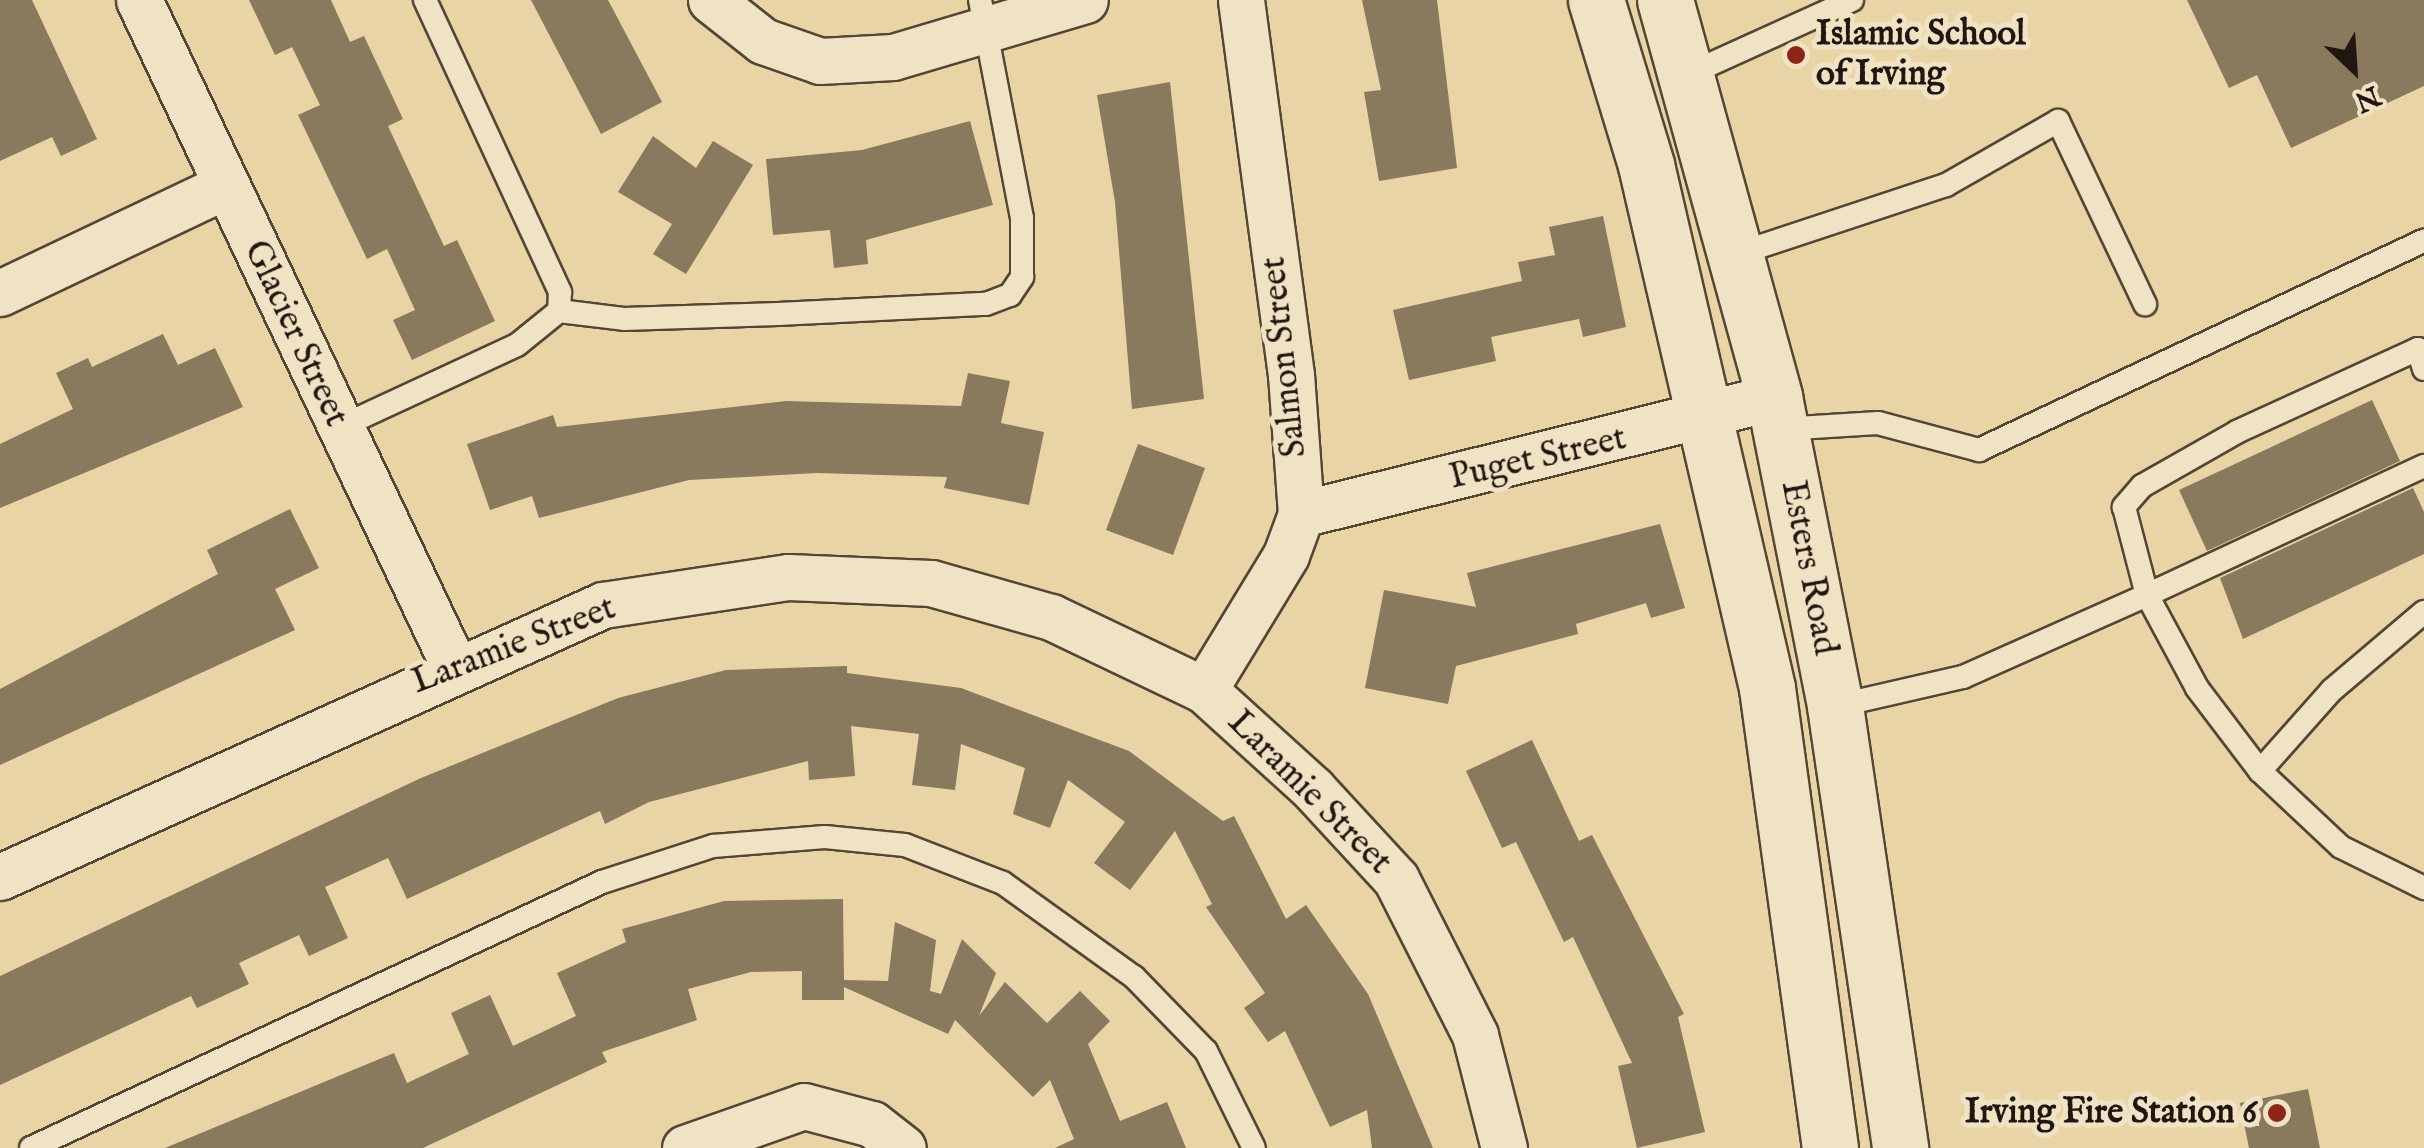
<!DOCTYPE html>
<style>
body{margin:0}
#map{position:relative;width:2424px;height:1148px;overflow:hidden;background:#e8d4a5;font-family:"IM FELL English",serif}
div>[style]{position:absolute}
.building>*{inset:0;background:#89795d}
.roads{filter:drop-shadow(2px 0 #544635) drop-shadow(-2px 0 #544635) drop-shadow(0 2px #544635) drop-shadow(0 -2px #544635)}
.lane>*{height:22px;margin:-11px;padding:0 11px;transform-origin:11px;border-radius:11px;background:#f0e3c4}
.street>*{height:45px;margin:-22.5px;padding:0 22.5px;transform-origin:22.5px;border-radius:22.5px;background:#f0e3c4}
.secondary>*{height:55px;margin:-27.5px;padding:0 27.5px;transform-origin:27.5px;border-radius:27.5px;background:#f0e3c4}
.dots>*{width:28px;height:28px;translate:-50% -50%;box-sizing:border-box;border:5px solid #f0e3c4;border-radius:50%}
span{translate:-50% -50%;white-space:nowrap;text-align:center;line-height:1.15;-webkit-text-stroke:10px #f0e3c4;paint-order:stroke}
.poi-label{font-size:35px;color:#221710;font-weight:700}
.left{translate:0 -50%;text-align:left}
.right{translate:-100% -50%;text-align:right}
.street-label{font-size:35px;color:#221710}
.north{position:absolute;left:2304px;top:20px;width:100px;height:100px;-webkit-text-stroke:8px #f0e3c4;paint-order:stroke;rotate:155deg;font-size:28px;font-weight:700;line-height:40px;text-align:center;color:#221710}
.north::after{content:'';display:block;margin:auto;width:35px;height:45px;background:#221710;clip-path:polygon(50% 0,100% 100%,50% 72%,0 100%)}
</style>
<div id="map">
<div class="building">
<i style="clip-path:polygon(0 0,32px 0,97px 139px,61px 156px,52px 137px,0 161px)"></i>
<i style="clip-path:polygon(249px 0,331px 0,350px 42px,364px 36px,403px 119px,388px 126px,444px 246px,457px 240px,495px 321px,412px 360px,393px 320px,415px 310px,387px 249px,367px 259px,298px 115px,320px 105px,292px 47px,275px 55px)"></i>
<i style="clip-path:polygon(531px 0,608px 0,662px 102px,601px 134px)"></i>
<i style="clip-path:polygon(1362px 0,1437px 0,1457px 168px,1379px 181px,1364px 92px,1381px 90px)"></i>
<i style="clip-path:polygon(2187px 0,2424px 0,2424px 86px,2291px 148px,2257px 75px,2229px 88px)"></i>
<i style="clip-path:polygon(1170px 82px,1204px 399px,1132px 409px,1115px 202px,1097px 95px)"></i>
<i style="clip-path:polygon(970px 121px,993px 205px,866px 240px,868px 264px,834px 268px,830px 230px,773px 235px,766px 159px,862px 150px)"></i>
<i style="clip-path:polygon(653px 136px,696px 168px,713px 141px,753px 165px,686px 274px,653px 254px,672px 224px,618px 192px)"></i>
<i style="clip-path:polygon(1603px 216px,1626px 327px,1583px 337px,1579px 319px,1491px 337px,1496px 361px,1409px 380px,1393px 310px,1522px 281px,1518px 262px,1555px 255px,1549px 227px)"></i>
<i style="clip-path:polygon(163px 334px,178px 365px,215px 348px,243px 407px,0 508px,0 444px,73px 409px,56px 373px,88px 358px,92px 367px)"></i>
<i style="clip-path:polygon(968px 373px,1010px 381px,1001px 423px,1044px 432px,1029px 505px,944px 488px,947px 477px,817px 473px,689px 480px,539px 518px,532px 496px,490px 510px,467px 444px,553px 415px,557px 427px,786px 401px,961px 406px)"></i>
<i style="clip-path:polygon(2372px 400px,2400px 461px,2207px 551px,2179px 490px)"></i>
<i style="clip-path:polygon(1138px 444px,1205px 468px,1173px 555px,1106px 530px)"></i>
<i style="clip-path:polygon(2413px 488px,2424px 512px,2424px 554px,2243px 639px,2220px 578px)"></i>
<i style="clip-path:polygon(290px 509px,319px 568px,275px 589px,295px 630px,0 765px,0 689px,218px 574px,207px 550px)"></i>
<i style="clip-path:polygon(1660px 524px,1685px 608px,1651px 618px,1646px 603px,1576px 624px,1578px 634px,1456px 666px,1448px 704px,1365px 688px,1384px 590px,1476px 607px,1467px 573px)"></i>
<i style="clip-path:polygon(847px 666px,847px 673px,961px 688px,1129px 751px,1223px 821px,1234px 816px,1286px 919px,1306px 905px,1368px 994px,1433px 1148px,1372px 1148px,1367px 1110px,1330px 1127px,1285px 1031px,1268px 1042px,1244px 1008px,1265px 993px,1206px 907px,1212px 904px,1175px 831px,1130px 890px,1094px 863px,1125px 822px,1068px 780px,1050px 828px,1013px 814px,1025px 768px,961px 744px,955px 790px,912px 785px,919px 734px,851px 726px,855px 776px,809px 780px,808px 761px,649px 802px,605px 824px,600px 811px,407px 899px,388px 858px,325px 887px,348px 938px,309px 956px,299px 935px,239px 963px,249px 984px,197px 1008px,191px 996px,0 1085px,0 976px,421px 778px,618px 698px,726px 670px)"></i>
<i style="clip-path:polygon(1532px 740px,1579px 841px,1592px 835px,1684px 1014px,1678px 1017px,1705px 1132px,1637px 1148px,1618px 1066px,1632px 1063px,1573px 937px,1564px 942px,1516px 842px,1502px 848px,1466px 771px)"></i>
<i style="clip-path:polygon(843px 899px,844px 980px,888px 981px,895px 922px,936px 940px,930px 991px,941px 994px,962px 939px,996px 973px,979px 1016px,1005px 982px,1047px 1023px,1080px 991px,1110px 1021px,1088px 1044px,1120px 1121px,1167px 1102px,1186px 1148px,1055px 1148px,1074px 1139px,1050px 1080px,1033px 1097px,955px 1020px,948px 1034px,844px 987px,844px 1000px,802px 1000px,802px 971px,751px 972px,688px 989px,697px 1020px,602px 1052px,607px 1062px,423px 1148px,165px 1148px,394px 1053px,407px 1083px,469px 1054px,451px 1013px,490px 995px,513px 1046px,576px 1016px,557px 973px,626px 942px,622px 929px,724px 901px)"></i>
<i style="clip-path:polygon(2308px 1089px,2320px 1148px,2249px 1148px,2240px 1103px)"></i>
</div>
<div class="roads">
<div class="lane">
<i style="left:1689px;top:74px;width:179px;rotate:-24.4deg"></i>
<i style="left:1737px;top:254px;width:220px;rotate:-18.3deg"></i>
<i style="left:1946px;top:185px;width:129px;rotate:-29.7deg"></i>
<i style="left:2058px;top:121px;width:203px;rotate:64.6deg"></i>
<i style="left:559px;top:311px;width:65px;rotate:7deg"></i>
<i style="left:624px;top:319px;width:154px;rotate:-1.9deg"></i>
<i style="left:778px;top:314px;width:208px;rotate:-2.8deg"></i>
<i style="left:986px;top:304px;width:26px;rotate:-21deg"></i>
<i style="left:1010px;top:295px;width:22px;rotate:-56deg"></i>
<i style="left:1022px;top:277px;width:59px;rotate:-90deg"></i>
<i style="left:1022px;top:218px;width:222px;rotate:-100.9deg"></i>
<i style="left:2424px;top:369px;width:21px;rotate:-107deg"></i>
<i style="left:2418px;top:349px;width:199px;rotate:155.4deg"></i>
<i style="left:2237px;top:432px;width:109px;rotate:150.4deg"></i>
<i style="left:2142px;top:486px;width:28px;rotate:131deg"></i>
<i style="left:2124px;top:507px;width:91px;rotate:75.4deg"></i>
<i style="left:2147px;top:595px;width:306px;rotate:-25deg"></i>
<i style="left:340px;top:427px;width:195px;rotate:-24.9deg"></i>
<i style="left:517px;top:345px;width:54px;rotate:-39deg"></i>
<i style="left:559px;top:311px;width:19px;rotate:-87deg"></i>
<i style="left:560px;top:292px;width:322px;rotate:-114.8deg"></i>
<i style="left:1781px;top:429px;width:97px;rotate:-3.5deg"></i>
<i style="left:1878px;top:423px;width:105px;rotate:15deg"></i>
<i style="left:1979px;top:450px;width:492px;rotate:-25.2deg"></i>
<i style="left:1836px;top:706px;width:130px;rotate:-12.9deg"></i>
<i style="left:1963px;top:677px;width:201px;rotate:-24deg"></i>
<i style="left:2147px;top:595px;width:106px;rotate:61.7deg"></i>
<i style="left:2197px;top:688px;width:104px;rotate:52.8deg"></i>
<i style="left:2260px;top:771px;width:111px;rotate:43.2deg"></i>
<i style="left:2341px;top:847px;width:93px;rotate:26.3deg"></i>
<i style="left:2260px;top:771px;width:108px;rotate:-48.4deg"></i>
<i style="left:2332px;top:690px;width:121px;rotate:-40.3deg"></i>
<i style="left:31px;top:1148px;width:630px;rotate:-24.98deg"></i>
<i style="left:602px;top:882px;width:117px;rotate:-18deg"></i>
<i style="left:713px;top:846px;width:112px;rotate:-4.6deg"></i>
<i style="left:825px;top:837px;width:80px;rotate:5.7deg"></i>
<i style="left:905px;top:845px;width:105px;rotate:21.2deg"></i>
<i style="left:1003px;top:883px;width:161px;rotate:35.7deg"></i>
<i style="left:1134px;top:977px;width:103px;rotate:45.8deg"></i>
<i style="left:1206px;top:1051px;width:108px;rotate:63.7deg"></i>
</div>
<div class="street">
<i style="left:139px;top:0;width:737px;rotate:64.69deg"></i>
<i style="left:711px;top:0;width:66px;rotate:38.3deg"></i>
<i style="left:763px;top:41px;width:60px;rotate:19.3deg"></i>
<i style="left:820px;top:61px;width:73px;rotate:-3.1deg"></i>
<i style="left:893px;top:57px;width:200px;rotate:-16.5deg"></i>
<i style="left:0;top:293px;width:249px;rotate:-25.4deg"></i>
<i style="left:1301px;top:514px;width:487px;rotate:-13.9deg"></i>
<i style="left:1204px;top:690px;width:158px;rotate:-58.7deg"></i>
<i style="left:1286px;top:555px;width:44px;rotate:-69.9deg"></i>
<i style="left:1301px;top:514px;width:139px;rotate:-94.1deg"></i>
<i style="left:1291px;top:375px;width:378px;rotate:-97.6deg"></i>
<i style="left:0;top:877px;width:662px;rotate:-24.28deg"></i>
<i style="left:603px;top:605px;width:187px;rotate:-8.6deg"></i>
<i style="left:788px;top:577px;width:143px;rotate:2.4deg"></i>
<i style="left:931px;top:583px;width:125px;rotate:15.8deg"></i>
<i style="left:1051px;top:617px;width:170px;rotate:25.5deg"></i>
<i style="left:1204px;top:690px;width:147px;rotate:42.2deg"></i>
<i style="left:1313px;top:789px;width:122px;rotate:47.3deg"></i>
<i style="left:1396px;top:879px;width:175px;rotate:63.1deg"></i>
<i style="left:1475px;top:1035px;width:117px;rotate:75.6deg"></i>
<i style="left:685px;top:1148px;width:126px;rotate:-19.4deg"></i>
<i style="left:804px;top:1106px;width:70px;rotate:14.8deg"></i>
<i style="left:872px;top:1124px;width:39px;rotate:38deg"></i>
</div>
<div class="secondary">
<i style="left:1596px;top:0;width:172px;rotate:73.1deg"></i>
<i style="left:1646px;top:165px;width:537px;rotate:76.97deg"></i>
<i style="left:1767px;top:688px;width:464px;rotate:82.2deg"></i>
<i style="left:1665px;top:0;width:412px;rotate:74.6deg"></i>
<i style="left:1774px;top:397px;width:315px;rotate:78.8deg"></i>
<i style="left:1835px;top:706px;width:447px;rotate:81.6deg"></i>
</div>
</div>
<div class="dots">
<i style="left:1796px;top:55px;background:#8f2418"></i>
<i style="left:2277px;top:1113px;background:#8f2418"></i>
</div>
<div class="poi-label">
<span class="left" style="left:1816px;top:55px">Islamic School<br>of Irving</span>
<span class="right" style="left:2257px;top:1113px">Irving Fire Station 6</span>
</div>
<div class="street-label">
<span style="left:295px;top:334px;rotate:65deg">Glacier Street</span>
<span style="left:1285px;top:357px;rotate:-96deg">Salmon Street</span>
<span style="left:1538px;top:459px;rotate:-13deg">Puget Street</span>
<span style="left:1808px;top:568px;rotate:79deg">Esters Road</span>
<span style="left:514px;top:646px;rotate:-21deg">Laramie Street</span>
<span style="left:1309px;top:793px;rotate:45deg">Laramie Street</span>
</div>
<div class="north">N</div>
</div>
